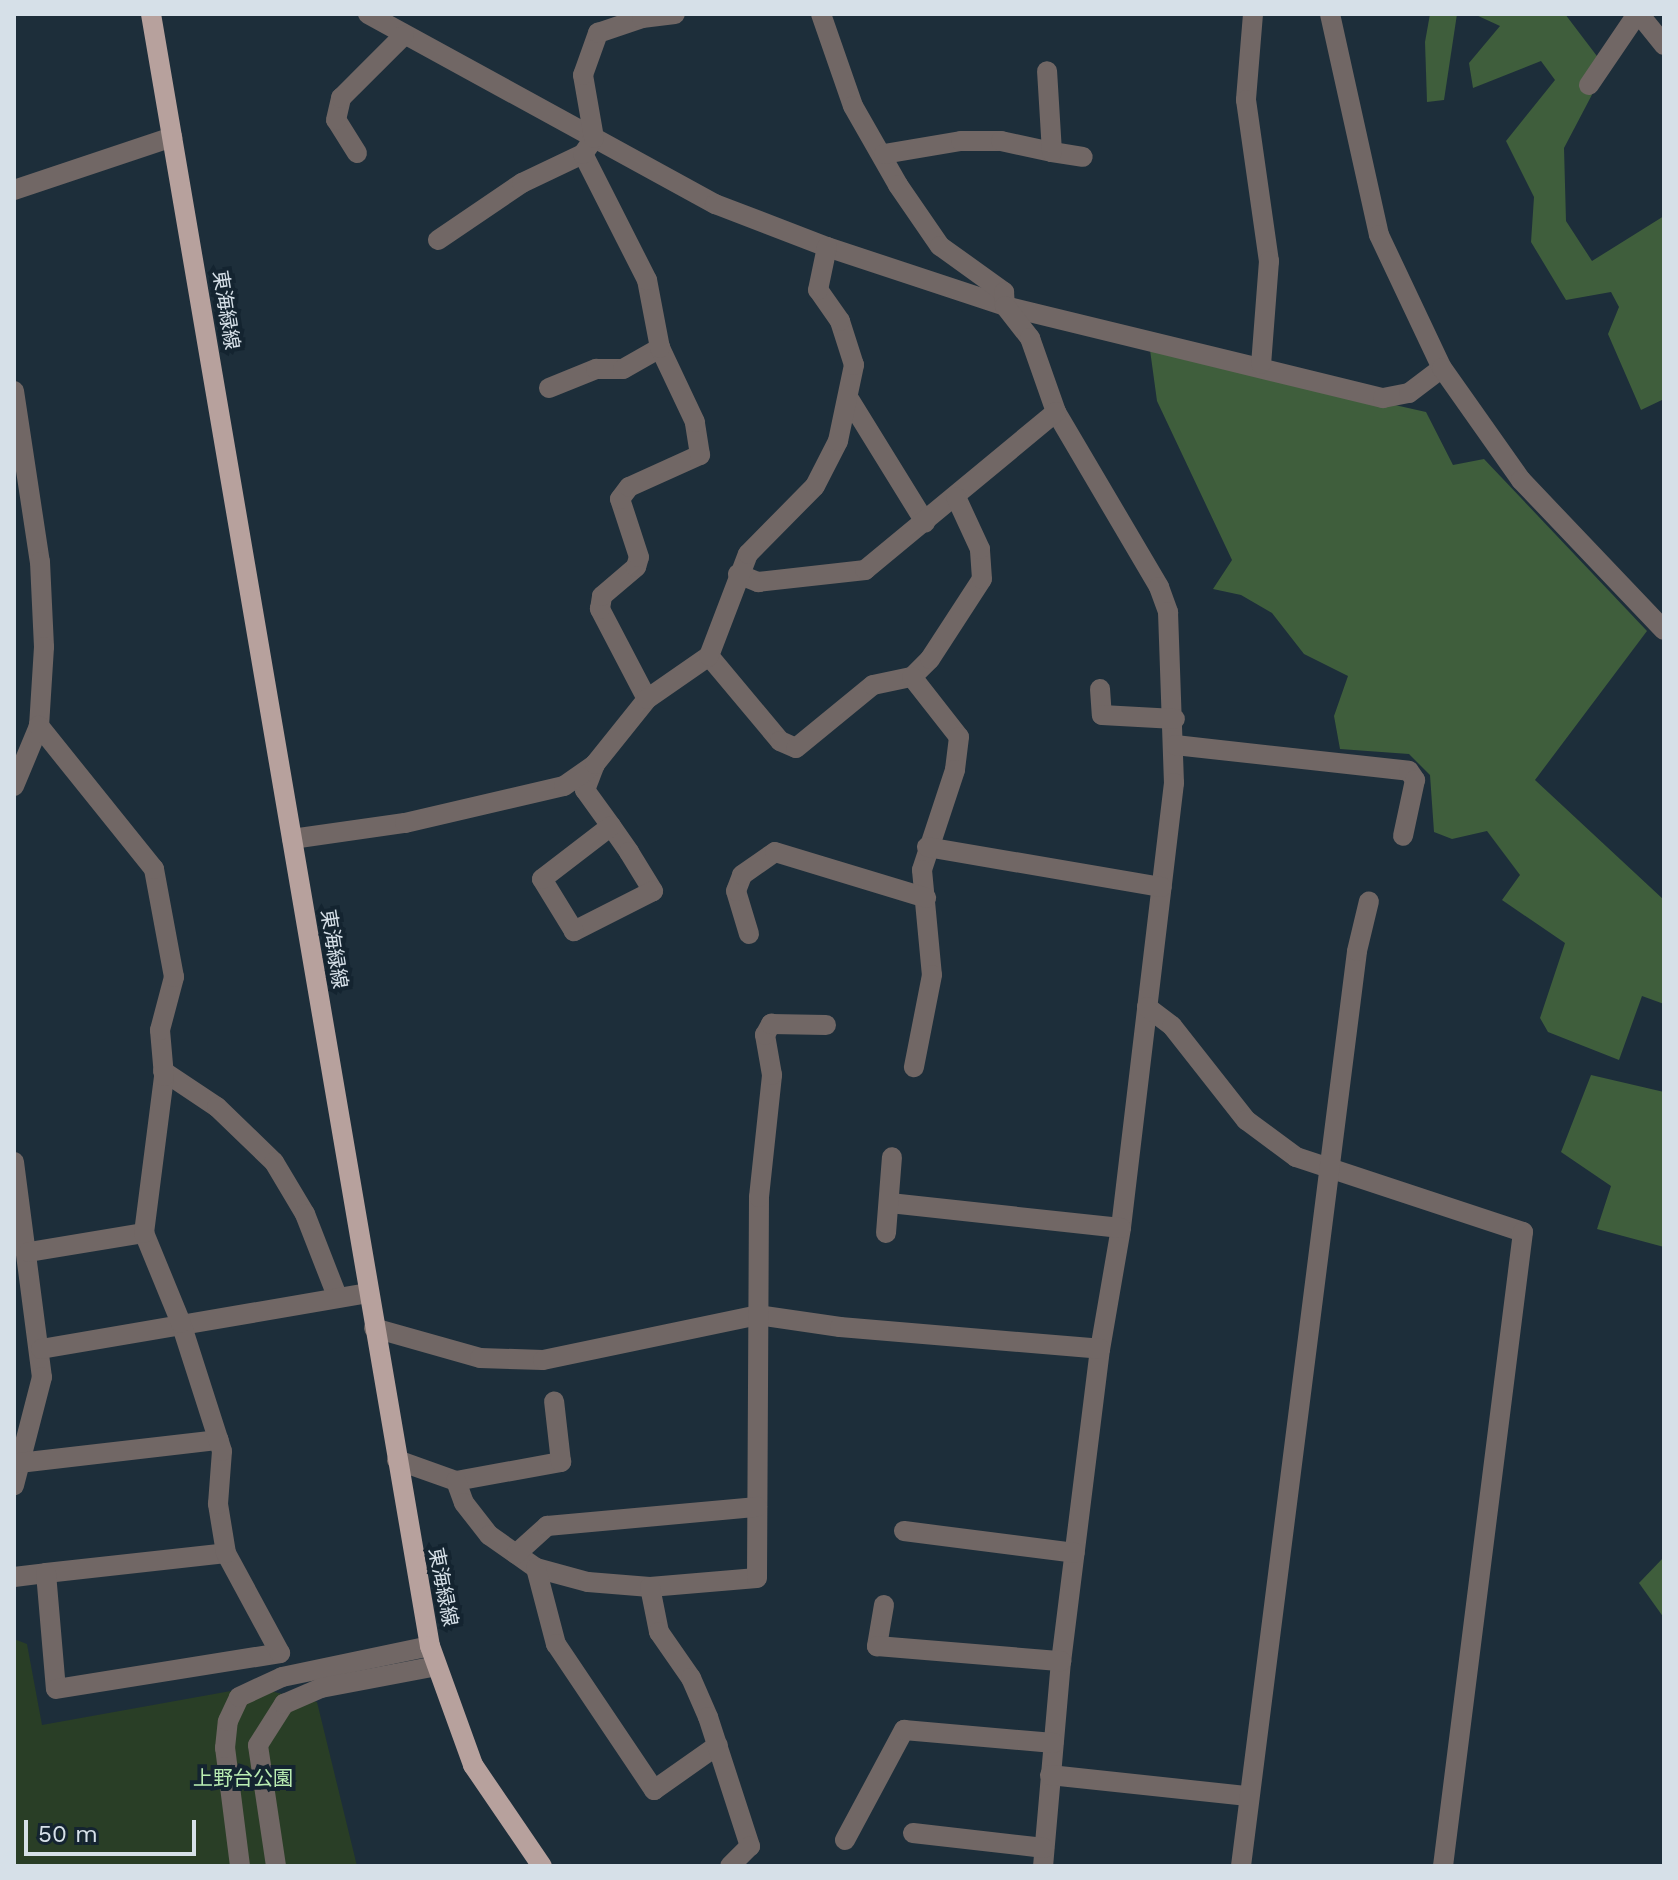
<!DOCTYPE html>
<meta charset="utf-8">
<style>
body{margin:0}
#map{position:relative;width:1678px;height:1880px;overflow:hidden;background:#1d2e3a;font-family:"Work Sans","Noto Sans JP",sans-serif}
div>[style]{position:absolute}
.green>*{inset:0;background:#293e26}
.forest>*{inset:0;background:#3f5e3c}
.minor>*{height:20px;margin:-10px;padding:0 10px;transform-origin:10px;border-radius:10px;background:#716765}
.major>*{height:20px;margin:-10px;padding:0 10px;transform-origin:10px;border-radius:10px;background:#b7a19d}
span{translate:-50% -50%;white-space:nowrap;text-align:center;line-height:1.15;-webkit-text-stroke:8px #142430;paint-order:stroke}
.street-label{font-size:20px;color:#d6e0e8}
.park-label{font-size:20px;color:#b9edb2}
.frame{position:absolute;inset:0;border:16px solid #d6e0e8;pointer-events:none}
.scale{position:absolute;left:24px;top:1820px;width:172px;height:36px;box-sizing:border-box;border:4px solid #d6e0e8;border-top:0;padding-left:10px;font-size:24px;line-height:28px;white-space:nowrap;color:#d6e0e8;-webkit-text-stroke:6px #142430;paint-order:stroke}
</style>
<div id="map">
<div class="green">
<i style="clip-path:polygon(14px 1639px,27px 1644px,42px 1725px,253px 1687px,317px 1702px,357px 1866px,14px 1866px)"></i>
</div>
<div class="forest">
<i style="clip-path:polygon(1430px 14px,1457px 14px,1444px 100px,1427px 102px,1425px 42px)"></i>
<i style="clip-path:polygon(1474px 14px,1565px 14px,1606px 68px,1564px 148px,1566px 221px,1592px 261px,1664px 216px,1664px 399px,1641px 410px,1608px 334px,1619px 307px,1611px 292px,1566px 300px,1531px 242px,1534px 197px,1506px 141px,1555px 80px,1541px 61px,1473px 88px,1469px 63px,1500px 26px)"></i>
<i style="clip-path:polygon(1150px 350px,1426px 412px,1453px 465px,1484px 459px,1647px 631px,1535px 780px,1664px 900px,1664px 1004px,1642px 996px,1619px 1060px,1548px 1032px,1540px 1018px,1565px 943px,1502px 900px,1520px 875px,1487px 831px,1452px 839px,1434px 832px,1430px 775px,1409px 754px,1340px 749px,1334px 716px,1348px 676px,1304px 654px,1272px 613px,1241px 595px,1213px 589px,1232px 560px,1157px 401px)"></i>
<i style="clip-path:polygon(1591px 1075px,1664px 1092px,1664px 1247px,1597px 1229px,1611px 1186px,1561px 1152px)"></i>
<i style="clip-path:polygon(1664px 1557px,1664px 1618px,1639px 1583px)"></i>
</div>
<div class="minor">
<i style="left:368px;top:14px;width:396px;rotate:28.7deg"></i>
<i style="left:715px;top:204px;width:120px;rotate:21deg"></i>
<i style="left:827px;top:247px;width:188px;rotate:18.3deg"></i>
<i style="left:1005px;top:306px;width:389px;rotate:13.7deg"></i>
<i style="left:1383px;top:398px;width:26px;rotate:-11deg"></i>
<i style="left:1409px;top:393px;width:41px;rotate:-37.1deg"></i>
<i style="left:821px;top:14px;width:97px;rotate:70.8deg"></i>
<i style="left:853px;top:106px;width:91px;rotate:60.3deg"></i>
<i style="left:898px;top:185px;width:74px;rotate:55.5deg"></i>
<i style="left:940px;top:246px;width:79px;rotate:35.7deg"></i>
<i style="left:1004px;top:292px;width:14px;rotate:86deg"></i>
<i style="left:1005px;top:306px;width:41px;rotate:52deg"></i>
<i style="left:1030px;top:338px;width:78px;rotate:70.6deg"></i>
<i style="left:1056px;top:412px;width:203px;rotate:59.5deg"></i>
<i style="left:1159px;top:587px;width:27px;rotate:70deg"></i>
<i style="left:1168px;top:612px;width:171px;rotate:88deg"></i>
<i style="left:1174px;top:783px;width:448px;rotate:96.8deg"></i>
<i style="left:1121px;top:1228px;width:123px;rotate:99.8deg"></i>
<i style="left:1100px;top:1349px;width:314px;rotate:97.1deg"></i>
<i style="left:1061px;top:1661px;width:206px;rotate:95deg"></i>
<i style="left:1253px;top:14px;width:86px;rotate:94.7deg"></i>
<i style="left:1246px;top:100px;width:163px;rotate:81.9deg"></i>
<i style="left:1269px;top:261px;width:103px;rotate:94.4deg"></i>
<i style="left:1330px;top:14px;width:226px;rotate:77.5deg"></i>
<i style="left:1379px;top:235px;width:147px;rotate:64.7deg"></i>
<i style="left:1442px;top:368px;width:137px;rotate:54.8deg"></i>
<i style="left:1521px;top:480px;width:207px;rotate:46.4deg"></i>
<i style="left:1639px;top:14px;width:40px;rotate:51deg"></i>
<i style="left:1589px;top:85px;width:86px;rotate:-55.9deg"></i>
<i style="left:1052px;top:152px;width:31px;rotate:9deg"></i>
<i style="left:357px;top:153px;width:39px;rotate:-122deg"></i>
<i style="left:336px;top:120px;width:23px;rotate:-77deg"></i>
<i style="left:341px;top:98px;width:89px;rotate:-45deg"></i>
<i style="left:884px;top:154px;width:78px;rotate:-9.6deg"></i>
<i style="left:961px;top:141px;width:40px"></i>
<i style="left:1001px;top:141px;width:52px;rotate:12.2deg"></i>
<i style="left:1052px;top:152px;width:81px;rotate:-93.5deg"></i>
<i style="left:14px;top:190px;width:167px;rotate:-18.5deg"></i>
<i style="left:438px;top:240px;width:102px;rotate:-34.2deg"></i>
<i style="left:522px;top:183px;width:68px;rotate:-25.4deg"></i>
<i style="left:549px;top:388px;width:51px;rotate:-22deg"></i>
<i style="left:596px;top:369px;width:27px"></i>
<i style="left:623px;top:369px;width:43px;rotate:-29.6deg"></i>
<i style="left:14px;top:391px;width:173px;rotate:81.4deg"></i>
<i style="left:40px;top:562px;width:85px;rotate:87.3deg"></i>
<i style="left:44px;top:647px;width:79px;rotate:93.6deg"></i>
<i style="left:39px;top:726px;width:65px;rotate:112.6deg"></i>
<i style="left:849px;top:399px;width:145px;rotate:58.3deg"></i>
<i style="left:738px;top:574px;width:22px;rotate:22deg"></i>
<i style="left:758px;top:582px;width:108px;rotate:-6.4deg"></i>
<i style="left:865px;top:570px;width:248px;rotate:-39.6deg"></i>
<i style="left:709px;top:656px;width:111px;rotate:50.1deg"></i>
<i style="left:780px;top:741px;width:17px;rotate:24deg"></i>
<i style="left:796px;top:748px;width:99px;rotate:-39.3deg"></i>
<i style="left:873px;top:685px;width:40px;rotate:-12deg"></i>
<i style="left:912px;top:677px;width:25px;rotate:-45deg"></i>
<i style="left:930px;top:659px;width:95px;rotate:-57deg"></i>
<i style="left:982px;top:579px;width:30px;rotate:-94deg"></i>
<i style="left:980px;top:549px;width:57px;rotate:-114.8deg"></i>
<i style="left:912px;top:677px;width:76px;rotate:51.9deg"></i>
<i style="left:959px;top:737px;width:33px;rotate:97deg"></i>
<i style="left:955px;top:770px;width:105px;rotate:108.3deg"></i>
<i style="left:922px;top:870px;width:105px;rotate:84.6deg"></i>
<i style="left:932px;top:975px;width:94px;rotate:101.1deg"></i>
<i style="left:1100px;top:689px;width:26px;rotate:86deg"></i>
<i style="left:1102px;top:715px;width:73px;rotate:3.1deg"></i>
<i style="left:647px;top:699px;width:102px;rotate:-117.6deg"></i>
<i style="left:600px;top:609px;width:13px;rotate:-81deg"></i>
<i style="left:602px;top:596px;width:45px;rotate:-40.5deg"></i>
<i style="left:636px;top:567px;width:10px;rotate:-73deg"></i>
<i style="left:639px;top:557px;width:61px;rotate:-108.1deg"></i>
<i style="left:620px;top:499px;width:15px;rotate:-53deg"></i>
<i style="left:629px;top:487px;width:78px;rotate:-24.3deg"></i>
<i style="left:700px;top:455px;width:33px;rotate:-99deg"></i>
<i style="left:695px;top:422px;width:82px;rotate:-115.3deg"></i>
<i style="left:660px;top:348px;width:69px;rotate:-100.8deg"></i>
<i style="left:647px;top:280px;width:141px;rotate:-116.9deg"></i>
<i style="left:583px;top:154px;width:19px;rotate:-55deg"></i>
<i style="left:594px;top:138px;width:64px;rotate:-99.9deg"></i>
<i style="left:583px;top:75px;width:45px;rotate:-70.3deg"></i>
<i style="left:598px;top:33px;width:46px;rotate:-18.8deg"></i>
<i style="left:642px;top:18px;width:33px;rotate:-7deg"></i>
<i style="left:1175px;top:745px;width:235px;rotate:6.3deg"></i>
<i style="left:1409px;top:771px;width:11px;rotate:56deg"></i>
<i style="left:1415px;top:780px;width:57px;rotate:102.1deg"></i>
<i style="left:595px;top:764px;width:28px;rotate:111deg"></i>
<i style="left:585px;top:790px;width:44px;rotate:54.2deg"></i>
<i style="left:611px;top:826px;width:32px;rotate:55deg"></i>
<i style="left:629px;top:852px;width:46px;rotate:58.4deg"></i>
<i style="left:653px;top:891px;width:89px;rotate:153.1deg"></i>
<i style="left:574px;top:931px;width:61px;rotate:-121.6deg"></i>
<i style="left:542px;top:879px;width:87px;rotate:-37.5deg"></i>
<i style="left:292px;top:839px;width:114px;rotate:-8.1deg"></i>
<i style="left:405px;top:823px;width:163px;rotate:-13.1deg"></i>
<i style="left:564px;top:786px;width:38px;rotate:-35deg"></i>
<i style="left:595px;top:764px;width:83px;rotate:-51.3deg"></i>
<i style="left:647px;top:699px;width:75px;rotate:-34.7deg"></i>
<i style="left:709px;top:656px;width:109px;rotate:-69.1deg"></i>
<i style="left:748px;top:554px;width:95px;rotate:-45.4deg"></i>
<i style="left:815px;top:486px;width:51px;rotate:-62.9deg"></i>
<i style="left:838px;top:441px;width:78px;rotate:-78.1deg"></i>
<i style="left:854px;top:365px;width:46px;rotate:-107.7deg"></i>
<i style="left:840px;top:321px;width:38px;rotate:-125deg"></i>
<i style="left:818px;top:290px;width:44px;rotate:-78.2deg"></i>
<i style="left:927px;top:847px;width:238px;rotate:9.7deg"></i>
<i style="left:749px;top:934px;width:45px;rotate:-106.8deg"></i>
<i style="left:736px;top:891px;width:17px;rotate:-69deg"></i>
<i style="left:742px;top:875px;width:40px;rotate:-34.9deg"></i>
<i style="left:775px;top:852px;width:158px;rotate:16.9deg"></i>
<i style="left:1147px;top:1007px;width:31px;rotate:37deg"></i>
<i style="left:1172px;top:1026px;width:120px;rotate:51.8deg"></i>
<i style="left:1246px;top:1120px;width:62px;rotate:36.5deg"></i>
<i style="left:1296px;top:1157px;width:239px;rotate:18.3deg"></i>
<i style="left:1523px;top:1232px;width:639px;rotate:97.19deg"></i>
<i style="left:163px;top:1071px;width:65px;rotate:33.7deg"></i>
<i style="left:217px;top:1107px;width:79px;rotate:44deg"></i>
<i style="left:274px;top:1162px;width:61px;rotate:59.2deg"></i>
<i style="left:305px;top:1214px;width:88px;rotate:68.7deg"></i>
<i style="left:14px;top:1162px;width:217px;rotate:82.6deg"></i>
<i style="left:42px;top:1377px;width:112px;rotate:104.5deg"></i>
<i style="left:890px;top:1203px;width:232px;rotate:6.2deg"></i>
<i style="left:886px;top:1233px;width:76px;rotate:-85.5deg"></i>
<i style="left:29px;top:1252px;width:117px;rotate:-9.4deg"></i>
<i style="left:374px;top:1328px;width:110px;rotate:15.8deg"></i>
<i style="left:480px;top:1358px;width:63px;rotate:1.8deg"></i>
<i style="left:543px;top:1360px;width:220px;rotate:-11.8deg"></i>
<i style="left:758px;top:1315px;width:83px;rotate:8.3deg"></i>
<i style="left:840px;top:1327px;width:261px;rotate:4.8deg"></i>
<i style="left:41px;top:1349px;width:331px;rotate:-9.7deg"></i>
<i style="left:397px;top:1460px;width:63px;rotate:19.6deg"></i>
<i style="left:456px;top:1481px;width:107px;rotate:-10.3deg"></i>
<i style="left:561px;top:1462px;width:61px;rotate:-96.5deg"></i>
<i style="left:19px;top:1463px;width:201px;rotate:-6.6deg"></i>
<i style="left:456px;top:1481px;width:23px;rotate:70deg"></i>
<i style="left:464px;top:1503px;width:41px;rotate:52deg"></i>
<i style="left:489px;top:1535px;width:57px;rotate:35.1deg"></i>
<i style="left:536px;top:1568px;width:54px;rotate:15.1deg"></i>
<i style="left:588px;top:1582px;width:62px;rotate:4.6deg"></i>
<i style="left:650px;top:1587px;width:107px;rotate:-4.8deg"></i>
<i style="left:757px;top:1578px;width:381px;rotate:-89.7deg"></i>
<i style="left:759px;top:1197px;width:123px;rotate:-83.9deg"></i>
<i style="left:772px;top:1075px;width:41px;rotate:-99.9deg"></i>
<i style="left:765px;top:1035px;width:13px;rotate:-61deg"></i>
<i style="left:771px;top:1024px;width:55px;rotate:1deg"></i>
<i style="left:904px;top:1531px;width:172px;rotate:7.3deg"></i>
<i style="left:516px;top:1554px;width:42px;rotate:-42.1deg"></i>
<i style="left:547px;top:1526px;width:211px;rotate:-5.2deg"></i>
<i style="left:536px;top:1568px;width:79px;rotate:75.3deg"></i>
<i style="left:556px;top:1644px;width:176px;rotate:56.1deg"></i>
<i style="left:654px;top:1790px;width:78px;rotate:-35.1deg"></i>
<i style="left:46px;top:1573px;width:181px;rotate:-6.3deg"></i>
<i style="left:14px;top:1577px;width:32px;rotate:-7deg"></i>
<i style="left:46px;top:1573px;width:116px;rotate:85.1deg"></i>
<i style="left:56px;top:1689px;width:227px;rotate:-9.1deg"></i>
<i style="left:280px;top:1653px;width:114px;rotate:-118.4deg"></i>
<i style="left:226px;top:1553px;width:50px;rotate:-99.3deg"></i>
<i style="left:218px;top:1504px;width:53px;rotate:-85.7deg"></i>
<i style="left:222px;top:1451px;width:134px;rotate:-107.8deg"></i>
<i style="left:181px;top:1323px;width:97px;rotate:-112.3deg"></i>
<i style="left:144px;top:1233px;width:158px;rotate:-82.7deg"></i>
<i style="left:164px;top:1076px;width:46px;rotate:-95deg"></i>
<i style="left:160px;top:1030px;width:55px;rotate:-75.2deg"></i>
<i style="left:174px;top:977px;width:110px;rotate:-100.5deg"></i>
<i style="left:154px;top:869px;width:184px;rotate:-128.8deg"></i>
<i style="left:650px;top:1587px;width:46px;rotate:78.7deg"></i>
<i style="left:659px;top:1632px;width:56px;rotate:55.2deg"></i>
<i style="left:691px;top:1678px;width:43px;rotate:66.4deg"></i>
<i style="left:708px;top:1717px;width:136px;rotate:72deg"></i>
<i style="left:750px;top:1846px;width:28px;rotate:135deg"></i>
<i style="left:884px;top:1605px;width:42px;rotate:99.7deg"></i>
<i style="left:877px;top:1646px;width:185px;rotate:4.7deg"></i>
<i style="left:1050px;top:1775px;width:199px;rotate:6.1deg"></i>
<i style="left:913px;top:1833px;width:132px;rotate:6.5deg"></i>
<i style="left:845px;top:1840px;width:125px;rotate:-61.8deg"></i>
<i style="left:904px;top:1730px;width:150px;rotate:5deg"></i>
<i style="left:240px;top:1866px;width:119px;rotate:-97.2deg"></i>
<i style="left:225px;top:1748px;width:27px;rotate:-84deg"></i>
<i style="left:228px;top:1721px;width:26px;rotate:-65deg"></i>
<i style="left:239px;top:1697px;width:47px;rotate:-24.9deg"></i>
<i style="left:282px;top:1677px;width:151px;rotate:-11.8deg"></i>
<i style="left:276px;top:1866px;width:122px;rotate:-98.5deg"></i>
<i style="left:258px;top:1745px;width:49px;rotate:-57.6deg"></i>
<i style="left:284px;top:1704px;width:40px;rotate:-23.4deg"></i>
<i style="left:321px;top:1688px;width:117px;rotate:-10.8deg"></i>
<i style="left:1241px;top:1866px;width:922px;rotate:-82.77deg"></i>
<i style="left:1357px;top:951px;width:51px;rotate:-76.5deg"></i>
</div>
<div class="major">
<i style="left:151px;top:14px;width:1656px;rotate:80.3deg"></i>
<i style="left:430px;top:1646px;width:127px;rotate:70.1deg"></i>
<i style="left:473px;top:1765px;width:122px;rotate:55.7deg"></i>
</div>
<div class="street-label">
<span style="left:226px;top:310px;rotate:81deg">東海緑線</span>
<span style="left:334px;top:949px;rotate:81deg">東海緑線</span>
<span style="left:443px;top:1587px;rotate:79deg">東海緑線</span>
</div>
<div class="park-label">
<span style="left:243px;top:1778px">上野台公園</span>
</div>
<div class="frame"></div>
<div class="scale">50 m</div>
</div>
